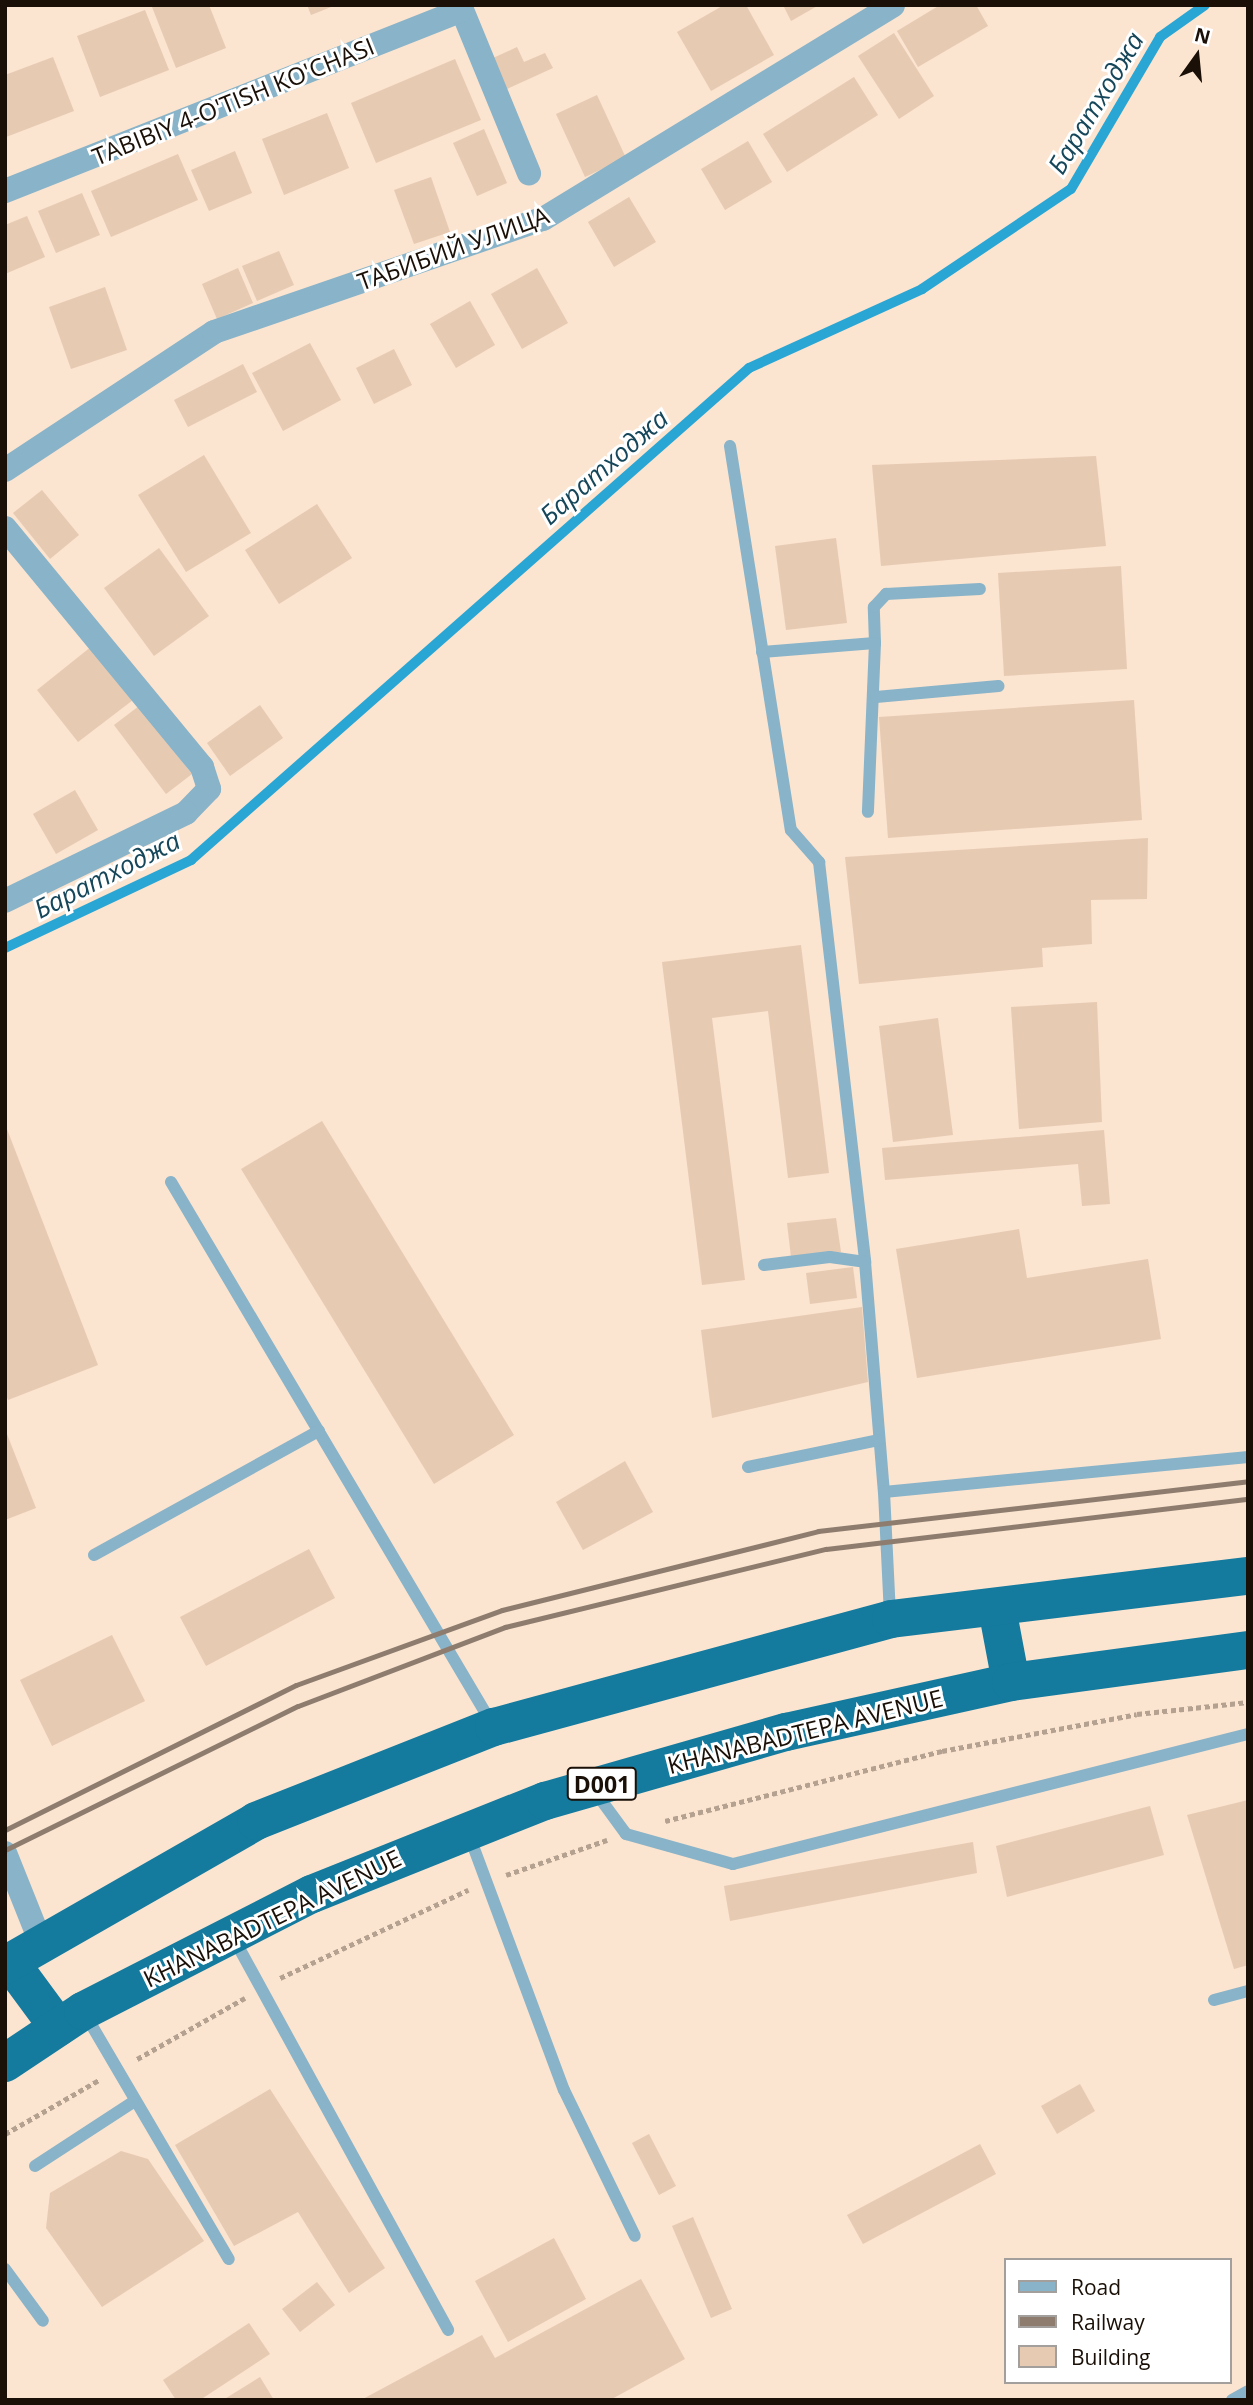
<!DOCTYPE html>
<meta charset="utf-8">
<style>
body{margin:0}
#map{position:relative;width:1253px;height:2405px;overflow:hidden;background:#fbe4d0;font-family:"Open Sans",sans-serif}
div>[style]{position:absolute}
.stream>*{height:10px;margin:-5px;padding:0 5px;transform-origin:5px;border-radius:5px;background:#29a6d4}
.building>*{inset:0;background:#e7cab2}
.path>*{height:4.5px;margin-top:-2.25px;transform-origin:0;background:repeating-linear-gradient(90deg,#b4a190 0 5px,transparent 0 8.5px)}
.service>*{height:12px;margin:-6px;padding:0 6px;transform-origin:6px;border-radius:6px;background:#88b3c8}
.minor>*{height:24px;margin:-12px;padding:0 12px;transform-origin:12px;border-radius:12px;background:#88b3c8}
.trunk>*{height:38px;margin:-19px;padding:0 19px;transform-origin:19px;border-radius:19px;background:#147a9e}
.rail>*{height:5px;margin:-2.5px;padding:0 2.5px;transform-origin:2.5px;border-radius:2.5px;background:#8e7d6e}
span{translate:-50% -50%;white-space:nowrap;text-align:center;line-height:1.15;-webkit-text-stroke:6px #fff;paint-order:stroke}
.shield-label span{padding:2px 5px;background:#fff;border:2px solid;border-radius:5px;-webkit-text-stroke-width:0}
.shield-label{font-size:23px;color:#1a1007;font-weight:700}
.street-label{font-size:24px;color:#1a1007}
.water-label{font-size:26px;color:#154659;font-style:italic}
.frame{position:absolute;inset:0;border:7px solid #1a1007;pointer-events:none}
.legend{position:absolute;left:1004px;top:2258px;width:228px;height:126px;box-sizing:border-box;background:#fff;border:2px solid #a39f9c;margin:0;padding:9px 12px;list-style:none;font-size:21px;color:#1a1007}
.legend li{display:flex;align-items:center;gap:14px;height:35px}
.legend b{width:35px;border:2px solid #a39f9c}
.north{position:absolute;left:1162px;top:21px;width:70px;height:70px;-webkit-text-stroke:5px #fff;paint-order:stroke;rotate:15deg;font-size:19px;font-weight:700;line-height:28px;text-align:center;color:#1a1007}
.north::after{content:'';display:block;margin:auto;width:24px;height:32px;background:#1a1007;clip-path:polygon(50% 0,100% 100%,50% 72%,0 100%)}
</style>
<div id="map">
<div class="stream">
<i style="left:5px;top:948px;width:206px;rotate:-25.3deg"></i>
<i style="left:191px;top:860px;width:744px;rotate:-41.4deg"></i>
<i style="left:749px;top:368px;width:190px;rotate:-24.5deg"></i>
<i style="left:922px;top:289px;width:179px;rotate:-33.9deg"></i>
<i style="left:1071px;top:189px;width:176px;rotate:-59.6deg"></i>
<i style="left:1160px;top:37px;width:55px;rotate:-35.4deg"></i>
</div>
<div class="building">
<i style="clip-path:polygon(209px 5px,226px 48px,176px 68px,152px 7px)"></i>
<i style="clip-path:polygon(307px 5px,336px 5px,311px 15px)"></i>
<i style="clip-path:polygon(724px 5px,746px 5px,774px 55px,711px 91px,677px 32px)"></i>
<i style="clip-path:polygon(783px 5px,819px 5px,791px 21px)"></i>
<i style="clip-path:polygon(940px 5px,976px 5px,988px 26px,918px 67px,897px 31px)"></i>
<i style="clip-path:polygon(145px 10px,169px 70px,100px 97px,77px 36px)"></i>
<i style="clip-path:polygon(894px 33px,934px 96px,899px 119px,858px 56px)"></i>
<i style="clip-path:polygon(517px 47px,524px 62px,545px 53px,553px 68px,507px 89px,493px 58px)"></i>
<i style="clip-path:polygon(53px 57px,74px 111px,6px 137px,5px 75px)"></i>
<i style="clip-path:polygon(455px 59px,481px 120px,376px 163px,351px 103px)"></i>
<i style="clip-path:polygon(854px 77px,878px 115px,787px 172px,763px 134px)"></i>
<i style="clip-path:polygon(597px 95px,626px 158px,585px 177px,556px 114px)"></i>
<i style="clip-path:polygon(327px 113px,349px 168px,284px 195px,262px 139px)"></i>
<i style="clip-path:polygon(484px 129px,507px 183px,477px 196px,453px 143px)"></i>
<i style="clip-path:polygon(748px 141px,772px 182px,725px 210px,701px 169px)"></i>
<i style="clip-path:polygon(235px 151px,252px 193px,209px 211px,191px 170px)"></i>
<i style="clip-path:polygon(178px 154px,198px 200px,111px 237px,91px 191px)"></i>
<i style="clip-path:polygon(431px 177px,450px 232px,414px 244px,394px 190px)"></i>
<i style="clip-path:polygon(82px 193px,100px 235px,56px 253px,38px 211px)"></i>
<i style="clip-path:polygon(629px 197px,656px 242px,614px 267px,588px 222px)"></i>
<i style="clip-path:polygon(27px 216px,45px 257px,5px 274px,5px 225px)"></i>
<i style="clip-path:polygon(279px 251px,294px 285px,257px 301px,242px 266px)"></i>
<i style="clip-path:polygon(238px 268px,253px 303px,217px 319px,202px 284px)"></i>
<i style="clip-path:polygon(537px 268px,568px 323px,522px 349px,491px 294px)"></i>
<i style="clip-path:polygon(105px 287px,127px 350px,71px 369px,49px 307px)"></i>
<i style="clip-path:polygon(470px 301px,495px 345px,456px 368px,430px 324px)"></i>
<i style="clip-path:polygon(310px 343px,341px 400px,283px 431px,252px 373px)"></i>
<i style="clip-path:polygon(394px 349px,412px 385px,374px 404px,356px 368px)"></i>
<i style="clip-path:polygon(243px 364px,257px 392px,188px 427px,174px 400px)"></i>
<i style="clip-path:polygon(204px 455px,251px 533px,186px 572px,138px 495px)"></i>
<i style="clip-path:polygon(1096px 456px,1106px 546px,881px 566px,872px 465px)"></i>
<i style="clip-path:polygon(42px 490px,79px 535px,50px 559px,13px 513px)"></i>
<i style="clip-path:polygon(317px 504px,352px 558px,279px 604px,245px 550px)"></i>
<i style="clip-path:polygon(836px 538px,847px 623px,786px 630px,775px 546px)"></i>
<i style="clip-path:polygon(159px 548px,209px 616px,154px 656px,104px 588px)"></i>
<i style="clip-path:polygon(1121px 566px,1127px 669px,1004px 676px,998px 573px)"></i>
<i style="clip-path:polygon(92px 646px,133px 700px,78px 742px,37px 690px)"></i>
<i style="clip-path:polygon(1134px 700px,1142px 820px,888px 838px,879px 717px)"></i>
<i style="clip-path:polygon(260px 705px,283px 738px,230px 776px,207px 743px)"></i>
<i style="clip-path:polygon(139px 706px,192px 774px,166px 794px,114px 725px)"></i>
<i style="clip-path:polygon(75px 790px,98px 830px,56px 854px,33px 814px)"></i>
<i style="clip-path:polygon(1148px 838px,1147px 899px,1091px 900px,1092px 944px,1042px 948px,1043px 967px,859px 984px,845px 857px)"></i>
<i style="clip-path:polygon(801px 945px,829px 1173px,788px 1178px,768px 1011px,712px 1018px,745px 1280px,702px 1285px,662px 962px)"></i>
<i style="clip-path:polygon(1097px 1002px,1102px 1122px,1019px 1129px,1011px 1007px)"></i>
<i style="clip-path:polygon(938px 1018px,953px 1135px,893px 1142px,879px 1026px)"></i>
<i style="clip-path:polygon(322px 1121px,514px 1435px,434px 1484px,241px 1169px)"></i>
<i style="clip-path:polygon(5px 1124px,98px 1365px,8px 1400px,5px 1392px)"></i>
<i style="clip-path:polygon(1104px 1130px,1110px 1204px,1082px 1206px,1078px 1164px,885px 1180px,882px 1148px)"></i>
<i style="clip-path:polygon(836px 1218px,841px 1252px,791px 1257px,787px 1223px)"></i>
<i style="clip-path:polygon(1019px 1229px,1027px 1278px,1148px 1259px,1161px 1339px,917px 1378px,896px 1249px)"></i>
<i style="clip-path:polygon(853px 1267px,857px 1298px,810px 1304px,806px 1273px)"></i>
<i style="clip-path:polygon(862px 1307px,868px 1382px,712px 1418px,701px 1330px)"></i>
<i style="clip-path:polygon(5px 1429px,36px 1508px,5px 1520px)"></i>
<i style="clip-path:polygon(625px 1461px,653px 1512px,583px 1550px,556px 1502px)"></i>
<i style="clip-path:polygon(309px 1549px,335px 1598px,206px 1666px,180px 1617px)"></i>
<i style="clip-path:polygon(112px 1635px,145px 1701px,52px 1746px,20px 1680px)"></i>
<i style="clip-path:polygon(1248px 1800px,1248px 1965px,1234px 1969px,1187px 1815px)"></i>
<i style="clip-path:polygon(1150px 1806px,1164px 1855px,1007px 1897px,996px 1846px)"></i>
<i style="clip-path:polygon(973px 1842px,977px 1873px,730px 1921px,724px 1886px)"></i>
<i style="clip-path:polygon(1080px 2084px,1095px 2111px,1057px 2134px,1041px 2106px)"></i>
<i style="clip-path:polygon(270px 2089px,385px 2268px,349px 2293px,298px 2212px,234px 2246px,175px 2145px)"></i>
<i style="clip-path:polygon(649px 2134px,676px 2186px,659px 2195px,632px 2143px)"></i>
<i style="clip-path:polygon(980px 2144px,996px 2174px,863px 2244px,847px 2215px)"></i>
<i style="clip-path:polygon(121px 2151px,148px 2159px,204px 2241px,102px 2307px,46px 2228px,50px 2193px)"></i>
<i style="clip-path:polygon(693px 2217px,732px 2309px,711px 2318px,672px 2226px)"></i>
<i style="clip-path:polygon(554px 2238px,586px 2299px,508px 2342px,475px 2281px)"></i>
<i style="clip-path:polygon(641px 2279px,685px 2359px,610px 2400px,361px 2400px,482px 2335px,495px 2358px)"></i>
<i style="clip-path:polygon(317px 2282px,335px 2305px,300px 2332px,282px 2309px)"></i>
<i style="clip-path:polygon(249px 2323px,270px 2354px,200px 2400px,176px 2400px,163px 2380px)"></i>
<i style="clip-path:polygon(260px 2377px,274px 2400px,223px 2400px)"></i>
</div>
<div class="path">
<i style="left:665px;top:1821px;width:286px;rotate:-14.2deg"></i>
<i style="left:942px;top:1751px;width:198px;rotate:-10.7deg"></i>
<i style="left:1137px;top:1714px;width:112px;rotate:-6.2deg"></i>
<i style="left:506px;top:1875px;width:107px;rotate:-19.1deg"></i>
<i style="left:280px;top:1978px;width:208px;rotate:-25.1deg"></i>
<i style="left:137px;top:2059px;width:124px;rotate:-29.5deg"></i>
<i style="left:5px;top:2134px;width:108px;rotate:-29.9deg"></i>
</div>
<div class="service">
<i style="left:730px;top:446px;width:389px;rotate:81deg"></i>
<i style="left:791px;top:830px;width:43px;rotate:48.8deg"></i>
<i style="left:819px;top:862px;width:403px;rotate:83.4deg"></i>
<i style="left:875px;top:643px;width:36px;rotate:-92deg"></i>
<i style="left:874px;top:607px;width:18px;rotate:-47deg"></i>
<i style="left:886px;top:594px;width:94px;rotate:-3deg"></i>
<i style="left:762px;top:652px;width:113px;rotate:-4.6deg"></i>
<i style="left:875px;top:643px;width:169px;rotate:92.4deg"></i>
<i style="left:876px;top:697px;width:123px;rotate:-5.1deg"></i>
<i style="left:171px;top:1182px;width:630px;rotate:59.36deg"></i>
<i style="left:764px;top:1265px;width:66px;rotate:-6.9deg"></i>
<i style="left:830px;top:1257px;width:35px;rotate:8deg"></i>
<i style="left:865px;top:1262px;width:231px;rotate:85.3deg"></i>
<i style="left:884px;top:1492px;width:366px;rotate:-5.5deg"></i>
<i style="left:748px;top:1467px;width:133px;rotate:-11.7deg"></i>
<i style="left:884px;top:1492px;width:122px;rotate:87.2deg"></i>
<i style="left:94px;top:1555px;width:257px;rotate:-28.9deg"></i>
<i style="left:596px;top:1793px;width:51px;rotate:53.8deg"></i>
<i style="left:626px;top:1834px;width:111px;rotate:15.7deg"></i>
<i style="left:733px;top:1864px;width:531px;rotate:-14.17deg"></i>
<i style="left:469px;top:1835px;width:272px;rotate:69.6deg"></i>
<i style="left:564px;top:2090px;width:162px;rotate:64.1deg"></i>
<i style="left:233px;top:1937px;width:448px;rotate:61.3deg"></i>
<i style="left:1214px;top:2000px;width:35px;rotate:-15deg"></i>
<i style="left:85px;top:2014px;width:284px;rotate:59.6deg"></i>
<i style="left:35px;top:2166px;width:117px;rotate:-33.1deg"></i>
<i style="left:5px;top:2269px;width:64px;rotate:53.8deg"></i>
<i style="left:1232px;top:2400px;width:18px;rotate:-29deg"></i>
</div>
<div class="minor">
<i style="left:460px;top:5px;width:182px;rotate:67.7deg"></i>
<i style="left:5px;top:191px;width:489px;rotate:-21.6deg"></i>
<i style="left:5px;top:470px;width:250px;rotate:-33.4deg"></i>
<i style="left:214px;top:332px;width:348px;rotate:-19deg"></i>
<i style="left:543px;top:219px;width:410px;rotate:-31.4deg"></i>
<i style="left:5px;top:528px;width:310px;rotate:50.5deg"></i>
<i style="left:202px;top:767px;width:23px;rotate:72deg"></i>
<i style="left:209px;top:789px;width:33px;rotate:134deg"></i>
<i style="left:186px;top:813px;width:201px;rotate:154.1deg"></i>
<i style="left:5px;top:1853px;width:97px;rotate:68.2deg"></i>
</div>
<div class="trunk">
<i style="left:997px;top:1608px;width:75px;rotate:79.3deg"></i>
<i style="left:10px;top:1962px;width:81px;rotate:53.6deg"></i>
<i style="left:5px;top:1965px;width:289px;rotate:-29.8deg"></i>
<i style="left:256px;top:1821px;width:256px;rotate:-21.6deg"></i>
<i style="left:494px;top:1727px;width:411px;rotate:-15.2deg"></i>
<i style="left:891px;top:1619px;width:360px;rotate:-6.9deg"></i>
<i style="left:5px;top:2063px;width:94px;rotate:-33.7deg"></i>
<i style="left:83px;top:2011px;width:257px;rotate:-27.1deg"></i>
<i style="left:312px;top:1894px;width:251px;rotate:-21.8deg"></i>
<i style="left:545px;top:1801px;width:251px;rotate:-16deg"></i>
<i style="left:786px;top:1732px;width:230px;rotate:-12.5deg"></i>
<i style="left:1011px;top:1682px;width:239px;rotate:-7.7deg"></i>
</div>
<div class="rail">
<i style="left:5px;top:1830px;width:325px;rotate:-26.5deg"></i>
<i style="left:296px;top:1685px;width:219px;rotate:-20deg"></i>
<i style="left:502px;top:1610px;width:326px;rotate:-14deg"></i>
<i style="left:818px;top:1531px;width:433px;rotate:-6.6deg"></i>
<i style="left:5px;top:1850px;width:326px;rotate:-26.2deg"></i>
<i style="left:298px;top:1706px;width:222px;rotate:-20.9deg"></i>
<i style="left:505px;top:1627px;width:330px;rotate:-13.7deg"></i>
<i style="left:826px;top:1549px;width:425px;rotate:-6.8deg"></i>
</div>
<div class="shield-label">
<span style="left:602px;top:1784px">D001</span>
</div>
<div class="street-label">
<span style="left:233px;top:101px;rotate:-22deg">TABIBIY 4-O'TISH KO'CHASI</span>
<span style="left:453px;top:248px;rotate:-20deg">ТАБИБИЙ УЛИЦА</span>
<span style="left:805px;top:1731px;rotate:-14deg">KHANABADTEPA AVENUE</span>
<span style="left:272px;top:1918px;rotate:-26deg">KHANABADTEPA AVENUE</span>
</div>
<div class="water-label">
<span style="left:1096px;top:103px;rotate:-59deg">Баратходжа</span>
<span style="left:604px;top:467px;rotate:-41deg">Баратходжа</span>
<span style="left:107px;top:875px;rotate:-27deg">Баратходжа</span>
</div>
<div class="frame"></div>
<ul class="legend">
<li><b style="height:9px;background:#88b3c8"></b>Road</li>
<li><b style="height:9px;background:#8e7d6e"></b>Railway</li>
<li><b style="height:19px;background:#e7cab2"></b>Building</li>
</ul>
<div class="north">N</div>
</div>
